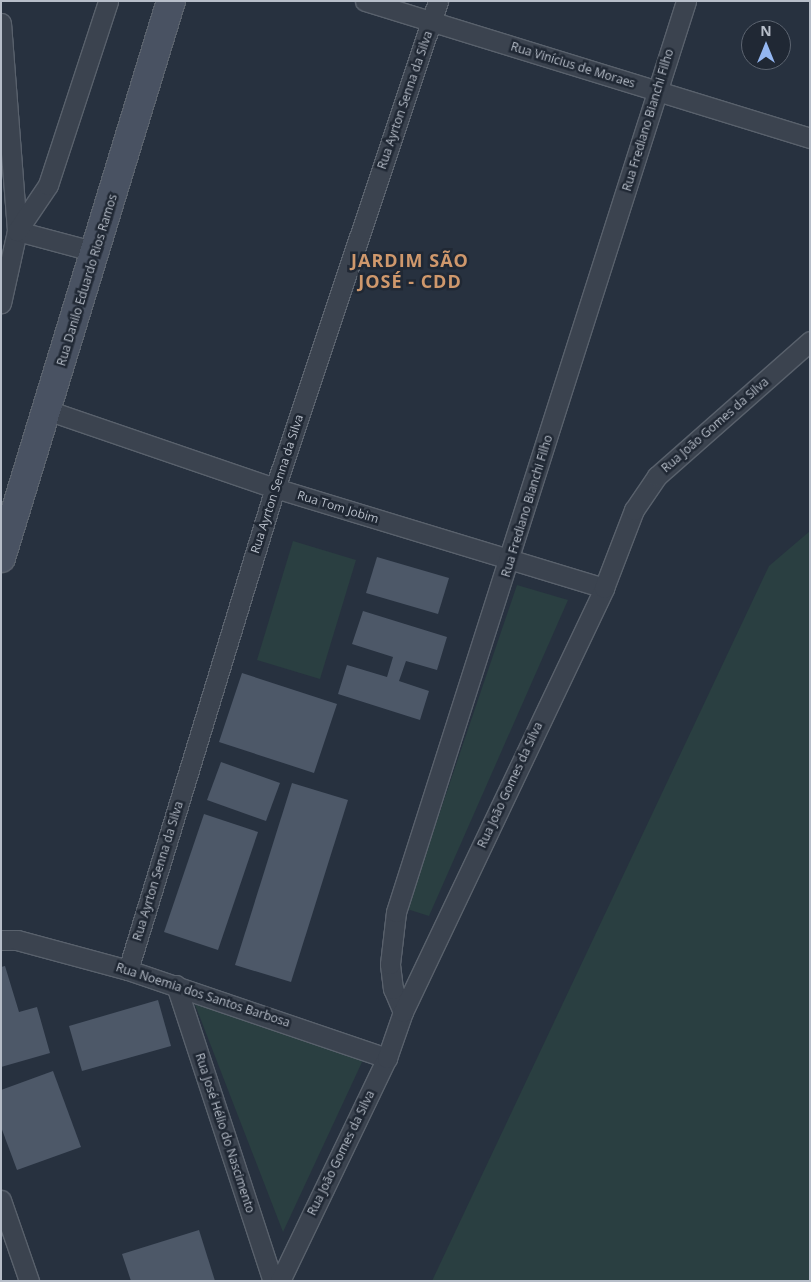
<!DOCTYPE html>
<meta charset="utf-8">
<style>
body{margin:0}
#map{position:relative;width:811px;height:1282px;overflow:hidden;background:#27313f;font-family:"Open Sans",sans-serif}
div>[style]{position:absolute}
.green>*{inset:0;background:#2a3f41}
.building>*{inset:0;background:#4d5868}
.roads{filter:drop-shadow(1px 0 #59616c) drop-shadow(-1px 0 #59616c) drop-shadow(0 1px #59616c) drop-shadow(0 -1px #59616c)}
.street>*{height:19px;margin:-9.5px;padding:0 9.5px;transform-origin:9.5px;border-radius:9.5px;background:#3b434f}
.secondary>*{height:28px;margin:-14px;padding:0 14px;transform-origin:14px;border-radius:14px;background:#495262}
span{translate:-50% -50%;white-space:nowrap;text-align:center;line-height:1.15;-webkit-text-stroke:5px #202834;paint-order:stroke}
.street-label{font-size:12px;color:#b7bec9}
.district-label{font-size:18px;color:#cf986c;font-weight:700;letter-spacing:1px}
.frame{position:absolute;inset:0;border:2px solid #b7bec9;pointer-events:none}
.north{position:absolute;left:741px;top:20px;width:50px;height:50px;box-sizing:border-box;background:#202834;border:1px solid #5c6470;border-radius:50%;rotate:0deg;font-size:14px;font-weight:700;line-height:20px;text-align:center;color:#b7bec9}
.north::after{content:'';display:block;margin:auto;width:18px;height:22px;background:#94b7f2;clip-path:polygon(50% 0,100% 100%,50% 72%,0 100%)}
</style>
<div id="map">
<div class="green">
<i style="clip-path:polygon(810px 531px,810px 1281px,432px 1281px,769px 566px)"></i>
<i style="clip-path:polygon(293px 541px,356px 560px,320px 679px,257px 660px)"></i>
<i style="clip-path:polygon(517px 585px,568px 600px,429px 916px,407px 909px)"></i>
<i style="clip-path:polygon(194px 1002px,363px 1060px,283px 1232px)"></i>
</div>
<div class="building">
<i style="clip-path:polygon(377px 557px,449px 578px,438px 614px,366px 593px)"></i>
<i style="clip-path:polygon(363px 611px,447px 637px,437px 670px,406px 661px,399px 681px,429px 691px,420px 720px,338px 694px,347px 665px,387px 677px,393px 657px,352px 644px)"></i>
<i style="clip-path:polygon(242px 673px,337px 704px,314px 773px,219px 742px)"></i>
<i style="clip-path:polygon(221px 762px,280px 783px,266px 821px,207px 800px)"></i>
<i style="clip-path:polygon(292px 783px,348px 800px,291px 982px,235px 965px)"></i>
<i style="clip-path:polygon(204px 814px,258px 832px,218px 950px,164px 932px)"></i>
<i style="clip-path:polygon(5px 966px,19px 1012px,37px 1007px,50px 1053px,1px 1067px,1px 967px)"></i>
<i style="clip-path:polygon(158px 1000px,171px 1046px,82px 1071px,69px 1026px)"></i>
<i style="clip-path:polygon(53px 1071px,81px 1147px,17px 1170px,1px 1127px,1px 1090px)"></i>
<i style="clip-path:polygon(199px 1230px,215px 1281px,131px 1281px,122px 1254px)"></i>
</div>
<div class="roads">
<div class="street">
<i style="left:365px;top:1px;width:466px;rotate:17.1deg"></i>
<i style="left:1px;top:23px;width:209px;rotate:85.6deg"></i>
<i style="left:17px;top:231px;width:74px;rotate:102.5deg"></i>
<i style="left:96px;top:252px;width:82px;rotate:-165.1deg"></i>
<i style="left:17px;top:231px;width:55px;rotate:-56deg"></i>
<i style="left:48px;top:185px;width:194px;rotate:-71.9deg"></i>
<i style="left:47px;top:410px;width:241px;rotate:18.9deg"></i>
<i style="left:275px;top:488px;width:344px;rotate:16.9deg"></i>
<i style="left:1px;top:940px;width:16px"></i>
<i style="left:17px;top:940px;width:115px;rotate:15.1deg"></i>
<i style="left:128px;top:970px;width:274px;rotate:18.8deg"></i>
<i style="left:128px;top:970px;width:504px;rotate:-73.04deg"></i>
<i style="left:275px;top:488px;width:514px;rotate:-71.49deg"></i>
<i style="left:176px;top:985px;width:311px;rotate:71.9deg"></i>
<i style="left:403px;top:1012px;width:25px;rotate:-113deg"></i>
<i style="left:393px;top:989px;width:25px;rotate:-97deg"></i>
<i style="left:390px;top:964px;width:52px;rotate:-83.4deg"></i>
<i style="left:396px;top:912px;width:956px;rotate:-72.34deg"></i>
<i style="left:1px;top:1200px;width:86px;rotate:70.9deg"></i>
<i style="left:280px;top:1281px;width:247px;rotate:-64.4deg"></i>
<i style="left:387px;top:1058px;width:49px;rotate:-70.8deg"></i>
<i style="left:403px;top:1012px;width:469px;rotate:-64.6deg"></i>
<i style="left:604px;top:588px;width:84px;rotate:-69deg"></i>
<i style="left:634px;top:510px;width:41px;rotate:-55.9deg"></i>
<i style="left:657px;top:476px;width:204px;rotate:-41.4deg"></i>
</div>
<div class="secondary">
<i style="left:1px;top:558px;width:582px;rotate:-73.03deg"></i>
</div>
</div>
<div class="street-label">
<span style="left:573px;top:65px;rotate:17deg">Rua Vinícius de Moraes</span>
<span style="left:405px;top:100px;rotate:-71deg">Rua Ayrton Senna da Silva</span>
<span style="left:648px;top:120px;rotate:-73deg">Rua Frediano Bianchi Filho</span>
<span style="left:87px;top:280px;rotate:-73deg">Rua Danilo Eduardo Rios Ramos</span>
<span style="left:715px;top:425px;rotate:-41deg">Rua João Gomes da Silva</span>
<span style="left:277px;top:484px;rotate:-72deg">Rua Ayrton Senna da Silva</span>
<span style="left:527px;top:506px;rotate:-73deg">Rua Frediano Bianchi Filho</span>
<span style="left:338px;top:507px;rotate:17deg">Rua Tom Jobim</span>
<span style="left:510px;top:785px;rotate:-65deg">Rua João Gomes da Silva</span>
<span style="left:158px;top:871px;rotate:-73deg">Rua Ayrton Senna da Silva</span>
<span style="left:203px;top:995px;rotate:18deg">Rua Noemia dos Santos Barbosa</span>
<span style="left:225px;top:1133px;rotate:72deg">Rua José Hélio do Nascimento</span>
<span style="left:341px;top:1153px;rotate:-64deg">Rua João Gomes da Silva</span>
</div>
<div class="district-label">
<span style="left:410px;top:271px">JARDIM SÃO<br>JOSÉ - CDD</span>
</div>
<div class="frame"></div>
<div class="north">N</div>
</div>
